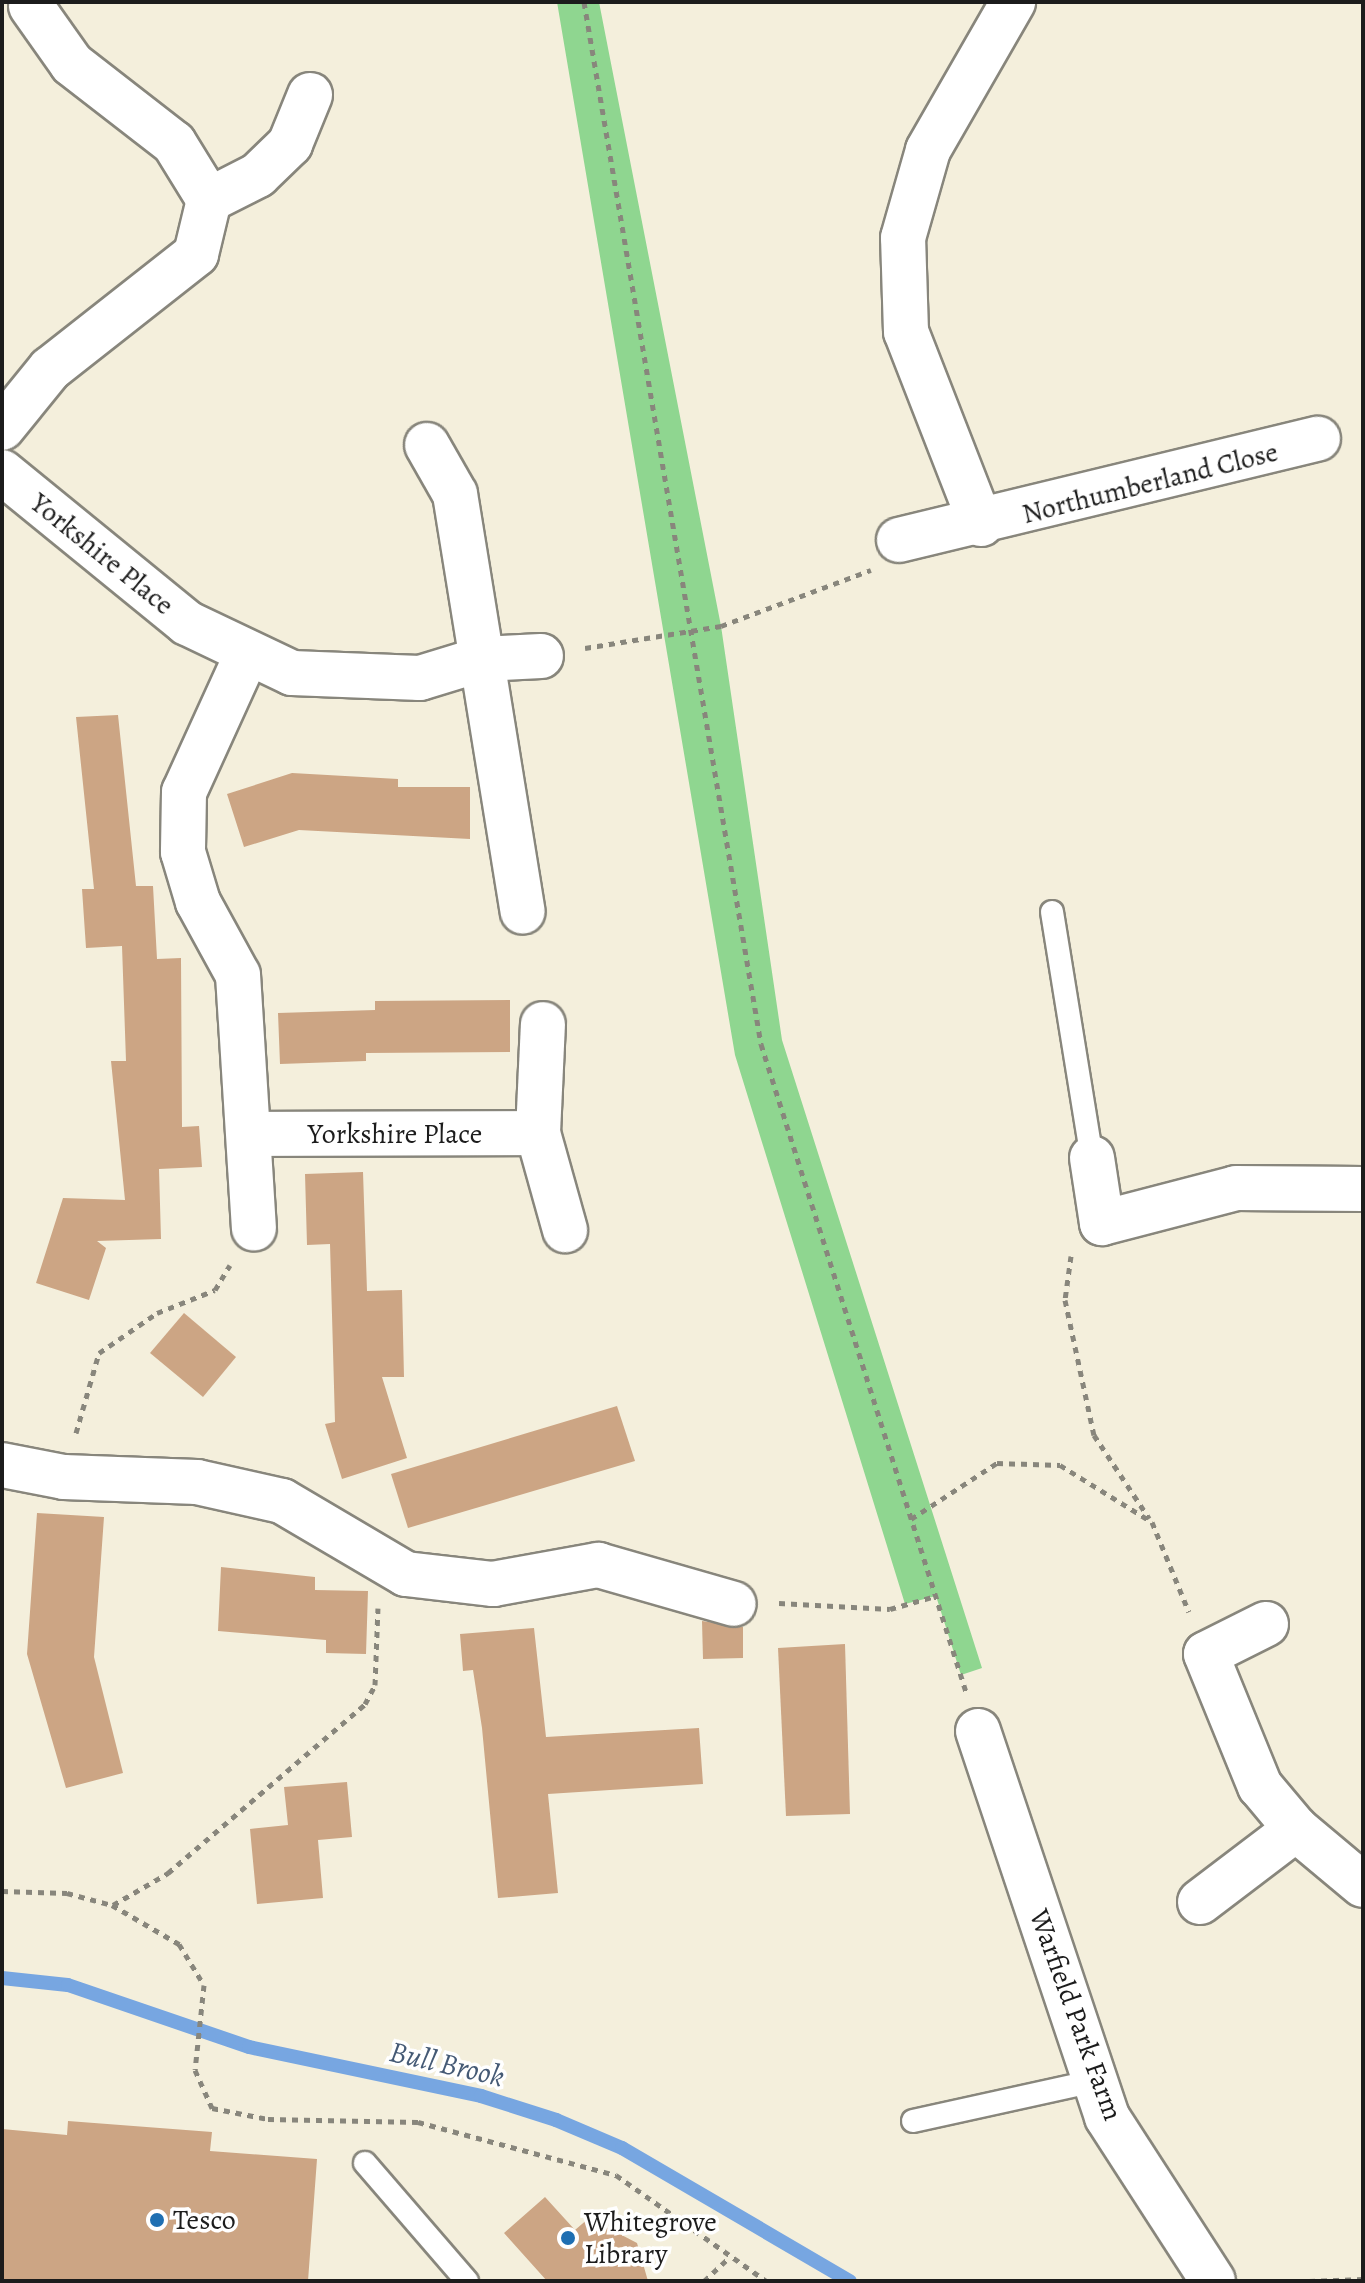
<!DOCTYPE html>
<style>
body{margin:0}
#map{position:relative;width:1365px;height:2283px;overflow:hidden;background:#f4efdc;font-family:Alegreya,serif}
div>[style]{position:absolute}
.green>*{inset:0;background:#8fd690}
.stream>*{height:14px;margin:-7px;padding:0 7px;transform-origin:7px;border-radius:7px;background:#77a6e1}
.building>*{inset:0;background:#cca584}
.path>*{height:5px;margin-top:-2.5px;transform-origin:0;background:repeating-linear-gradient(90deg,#88867c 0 6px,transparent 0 12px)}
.roads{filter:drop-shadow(2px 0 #88867c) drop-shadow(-2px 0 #88867c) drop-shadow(0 2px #88867c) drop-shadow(0 -2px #88867c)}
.service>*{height:22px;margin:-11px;padding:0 11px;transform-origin:11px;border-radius:11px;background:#fff}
.minor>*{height:44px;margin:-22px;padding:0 22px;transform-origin:22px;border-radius:22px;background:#fff}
.dots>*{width:22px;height:22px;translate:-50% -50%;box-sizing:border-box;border:4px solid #fff;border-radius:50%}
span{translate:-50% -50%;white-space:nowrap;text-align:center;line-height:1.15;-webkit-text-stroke:7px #fff;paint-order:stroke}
.street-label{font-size:28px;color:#1c1c1c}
.poi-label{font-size:28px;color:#1c1c1c}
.left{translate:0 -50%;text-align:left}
.water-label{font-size:30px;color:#455a75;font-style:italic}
.frame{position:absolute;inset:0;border:4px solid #1c1c1c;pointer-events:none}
</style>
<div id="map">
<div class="green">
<i style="clip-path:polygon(557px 2px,599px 2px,721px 626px,782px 1040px,982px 1668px,961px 1675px,936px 1596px,905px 1604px,735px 1055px)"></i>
</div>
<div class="stream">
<i style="left:2px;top:1978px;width:66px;rotate:6.1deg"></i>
<i style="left:68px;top:1985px;width:191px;rotate:18.9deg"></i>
<i style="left:249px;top:2047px;width:237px;rotate:11.9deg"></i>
<i style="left:481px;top:2096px;width:79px;rotate:17.7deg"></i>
<i style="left:556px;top:2120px;width:72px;rotate:23deg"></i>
<i style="left:622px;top:2148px;width:264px;rotate:30.3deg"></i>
</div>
<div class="building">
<i style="clip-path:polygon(118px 715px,136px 886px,153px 886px,157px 959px,181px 958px,182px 1127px,199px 1126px,202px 1167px,159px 1169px,161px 1239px,97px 1241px,106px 1248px,89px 1300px,36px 1283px,63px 1198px,125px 1200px,111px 1061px,126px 1061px,122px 946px,86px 948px,82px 889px,94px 889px,76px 717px)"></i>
<i style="clip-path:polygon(292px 773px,398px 779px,398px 787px,470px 787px,470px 839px,299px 830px,244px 847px,227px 794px)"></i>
<i style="clip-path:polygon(510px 1000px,510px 1052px,366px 1053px,366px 1061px,280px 1064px,278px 1013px,375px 1010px,375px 1001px)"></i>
<i style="clip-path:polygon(363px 1172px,367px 1291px,402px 1290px,404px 1377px,382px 1377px,407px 1458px,342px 1479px,325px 1424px,335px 1422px,330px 1244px,307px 1245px,305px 1174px)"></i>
<i style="clip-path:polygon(184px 1313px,236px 1357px,203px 1397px,150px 1353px)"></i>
<i style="clip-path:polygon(617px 1406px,635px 1461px,408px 1528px,391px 1474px)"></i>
<i style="clip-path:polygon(37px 1513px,104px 1517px,94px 1657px,123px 1773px,66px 1788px,27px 1654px)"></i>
<i style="clip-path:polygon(221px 1567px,315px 1577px,315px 1590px,368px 1591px,366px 1654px,326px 1653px,326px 1640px,218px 1631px)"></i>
<i style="clip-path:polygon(702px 1621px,743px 1627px,743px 1658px,703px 1659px)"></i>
<i style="clip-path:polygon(534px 1628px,546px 1737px,699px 1728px,703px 1784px,548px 1794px,558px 1893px,498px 1898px,482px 1728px,473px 1670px,463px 1671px,460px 1634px)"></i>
<i style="clip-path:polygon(845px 1644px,850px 1814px,786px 1816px,778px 1648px)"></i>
<i style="clip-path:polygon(347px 1782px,352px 1837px,318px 1840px,323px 1898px,257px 1904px,250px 1829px,288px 1825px,284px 1787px)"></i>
<i style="clip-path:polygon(68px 2121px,212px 2132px,210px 2151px,317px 2159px,308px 2281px,2px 2281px,2px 2129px,67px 2135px)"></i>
<i style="clip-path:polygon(545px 2197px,575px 2230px,589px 2218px,637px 2243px,648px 2281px,547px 2281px,504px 2233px)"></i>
</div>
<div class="path">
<i style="left:584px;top:2px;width:1057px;rotate:80.36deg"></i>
<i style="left:761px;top:1044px;width:680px;rotate:72.44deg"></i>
<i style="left:585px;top:648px;width:138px;rotate:-9.2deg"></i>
<i style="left:721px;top:626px;width:160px;rotate:-20.5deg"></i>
<i style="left:1071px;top:1256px;width:44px;rotate:97.8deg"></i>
<i style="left:1065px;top:1300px;width:138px;rotate:77.9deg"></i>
<i style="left:1094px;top:1435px;width:100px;rotate:56.5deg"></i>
<i style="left:76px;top:1433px;width:83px;rotate:-74deg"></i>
<i style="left:99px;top:1353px;width:70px;rotate:-34.6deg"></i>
<i style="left:157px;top:1313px;width:62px;rotate:-21.6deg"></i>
<i style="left:215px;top:1290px;width:29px;rotate:-59deg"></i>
<i style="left:911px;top:1519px;width:103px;rotate:-33.1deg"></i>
<i style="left:997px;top:1463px;width:63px;rotate:1.8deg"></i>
<i style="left:1060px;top:1465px;width:108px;rotate:31.8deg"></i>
<i style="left:1152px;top:1522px;width:97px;rotate:67.7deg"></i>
<i style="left:779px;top:1603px;width:111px;rotate:3.1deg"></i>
<i style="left:890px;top:1609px;width:48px;rotate:-15.8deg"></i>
<i style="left:2px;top:1891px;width:65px;rotate:1.8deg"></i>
<i style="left:67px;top:1893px;width:47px;rotate:14.9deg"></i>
<i style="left:112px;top:1905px;width:78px;rotate:30.2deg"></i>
<i style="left:179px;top:1944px;width:48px;rotate:58.6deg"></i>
<i style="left:204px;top:1985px;width:85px;rotate:96deg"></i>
<i style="left:195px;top:2070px;width:42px;rotate:65.9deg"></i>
<i style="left:212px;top:2108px;width:57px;rotate:11.1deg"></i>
<i style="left:268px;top:2119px;width:150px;rotate:1.1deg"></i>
<i style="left:418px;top:2122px;width:205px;rotate:15deg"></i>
<i style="left:616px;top:2175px;width:184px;rotate:35.2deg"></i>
<i style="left:113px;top:1905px;width:64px;rotate:-30.2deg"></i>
<i style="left:168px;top:1873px;width:260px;rotate:-40.6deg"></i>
<i style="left:365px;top:1704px;width:21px;rotate:-62deg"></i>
<i style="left:375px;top:1685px;width:77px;rotate:-87.8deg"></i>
<i style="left:704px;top:2281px;width:33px;rotate:-43deg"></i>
<i style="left:1309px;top:2281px;width:54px;rotate:-2.1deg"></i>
</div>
<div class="roads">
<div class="service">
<i style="left:1052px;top:912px;width:249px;rotate:80.8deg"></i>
<i style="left:913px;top:2121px;width:186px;rotate:-12.4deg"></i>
<i style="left:365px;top:2163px;width:156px;rotate:49.2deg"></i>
</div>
<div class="minor">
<i style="left:31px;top:6px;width:71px;rotate:54.7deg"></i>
<i style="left:72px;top:64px;width:129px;rotate:37.8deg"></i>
<i style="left:174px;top:143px;width:67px;rotate:58.4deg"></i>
<i style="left:2px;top:428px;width:76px;rotate:-50.9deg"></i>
<i style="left:50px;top:369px;width:186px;rotate:-38.2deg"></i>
<i style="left:196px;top:254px;width:56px;rotate:-76.5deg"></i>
<i style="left:209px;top:200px;width:55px;rotate:-27deg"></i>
<i style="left:258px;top:175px;width:45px;rotate:-44.1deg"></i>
<i style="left:290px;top:144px;width:53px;rotate:-67.8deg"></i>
<i style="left:427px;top:445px;width:56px;rotate:60.3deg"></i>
<i style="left:455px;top:494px;width:423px;rotate:80.8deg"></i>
<i style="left:2px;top:472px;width:239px;rotate:39.2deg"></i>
<i style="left:187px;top:623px;width:116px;rotate:25.5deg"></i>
<i style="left:292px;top:673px;width:128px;rotate:2.2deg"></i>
<i style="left:420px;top:678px;width:65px;rotate:-17deg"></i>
<i style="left:482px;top:659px;width:59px;rotate:-2.9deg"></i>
<i style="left:981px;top:524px;width:206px;rotate:-111.3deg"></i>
<i style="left:906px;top:332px;width:94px;rotate:-91.8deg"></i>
<i style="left:903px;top:238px;width:91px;rotate:-74.1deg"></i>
<i style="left:928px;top:150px;width:171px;rotate:-60.1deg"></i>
<i style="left:899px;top:540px;width:431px;rotate:-13.6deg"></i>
<i style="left:247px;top:654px;width:152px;rotate:114.5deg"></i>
<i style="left:184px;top:792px;width:60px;rotate:91deg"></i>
<i style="left:183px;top:852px;width:52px;rotate:73.3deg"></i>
<i style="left:198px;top:902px;width:83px;rotate:61.3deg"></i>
<i style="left:238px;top:975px;width:254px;rotate:86.4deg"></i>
<i style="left:538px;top:1133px;width:109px;rotate:-87.4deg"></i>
<i style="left:253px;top:1134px;width:285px;rotate:-0.2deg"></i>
<i style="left:538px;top:1133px;width:101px;rotate:74.4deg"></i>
<i style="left:1092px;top:1158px;width:66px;rotate:81.3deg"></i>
<i style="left:1102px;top:1223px;width:138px;rotate:-14.6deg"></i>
<i style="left:1236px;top:1188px;width:127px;rotate:0.5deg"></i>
<i style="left:2px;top:1465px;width:63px;rotate:11deg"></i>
<i style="left:64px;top:1477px;width:133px;rotate:2.2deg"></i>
<i style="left:197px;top:1482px;width:87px;rotate:12.6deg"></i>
<i style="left:282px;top:1501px;width:144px;rotate:30.5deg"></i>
<i style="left:406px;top:1574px;width:88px;rotate:6.6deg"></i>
<i style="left:493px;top:1584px;width:107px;rotate:-10.3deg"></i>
<i style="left:598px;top:1565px;width:141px;rotate:16deg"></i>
<i style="left:1266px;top:1624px;width:67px;rotate:153.4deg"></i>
<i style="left:1206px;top:1654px;width:143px;rotate:67.8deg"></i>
<i style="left:1260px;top:1786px;width:56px;rotate:50.1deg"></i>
<i style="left:1296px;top:1829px;width:87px;rotate:39.9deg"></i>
<i style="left:978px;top:1731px;width:407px;rotate:71.5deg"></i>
<i style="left:1107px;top:2117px;width:195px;rotate:57.1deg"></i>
<i style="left:1200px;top:1902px;width:121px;rotate:-37.2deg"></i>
</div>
</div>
<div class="dots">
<i style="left:157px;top:2220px;background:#1f6fb2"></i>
<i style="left:568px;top:2238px;background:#1f6fb2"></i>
</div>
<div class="street-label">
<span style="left:1150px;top:483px;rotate:-14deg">Northumberland Close</span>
<span style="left:102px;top:554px;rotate:39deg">Yorkshire Place</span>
<span style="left:395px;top:1134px">Yorkshire Place</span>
<span style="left:1076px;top:2015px;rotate:70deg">Warfield Park Farm</span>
</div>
<div class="poi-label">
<span class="left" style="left:173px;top:2220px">Tesco</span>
<span class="left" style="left:584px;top:2238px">Whitegrove<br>Library</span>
</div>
<div class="water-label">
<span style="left:447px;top:2064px;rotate:13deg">Bull Brook</span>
</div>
<div class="frame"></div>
</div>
